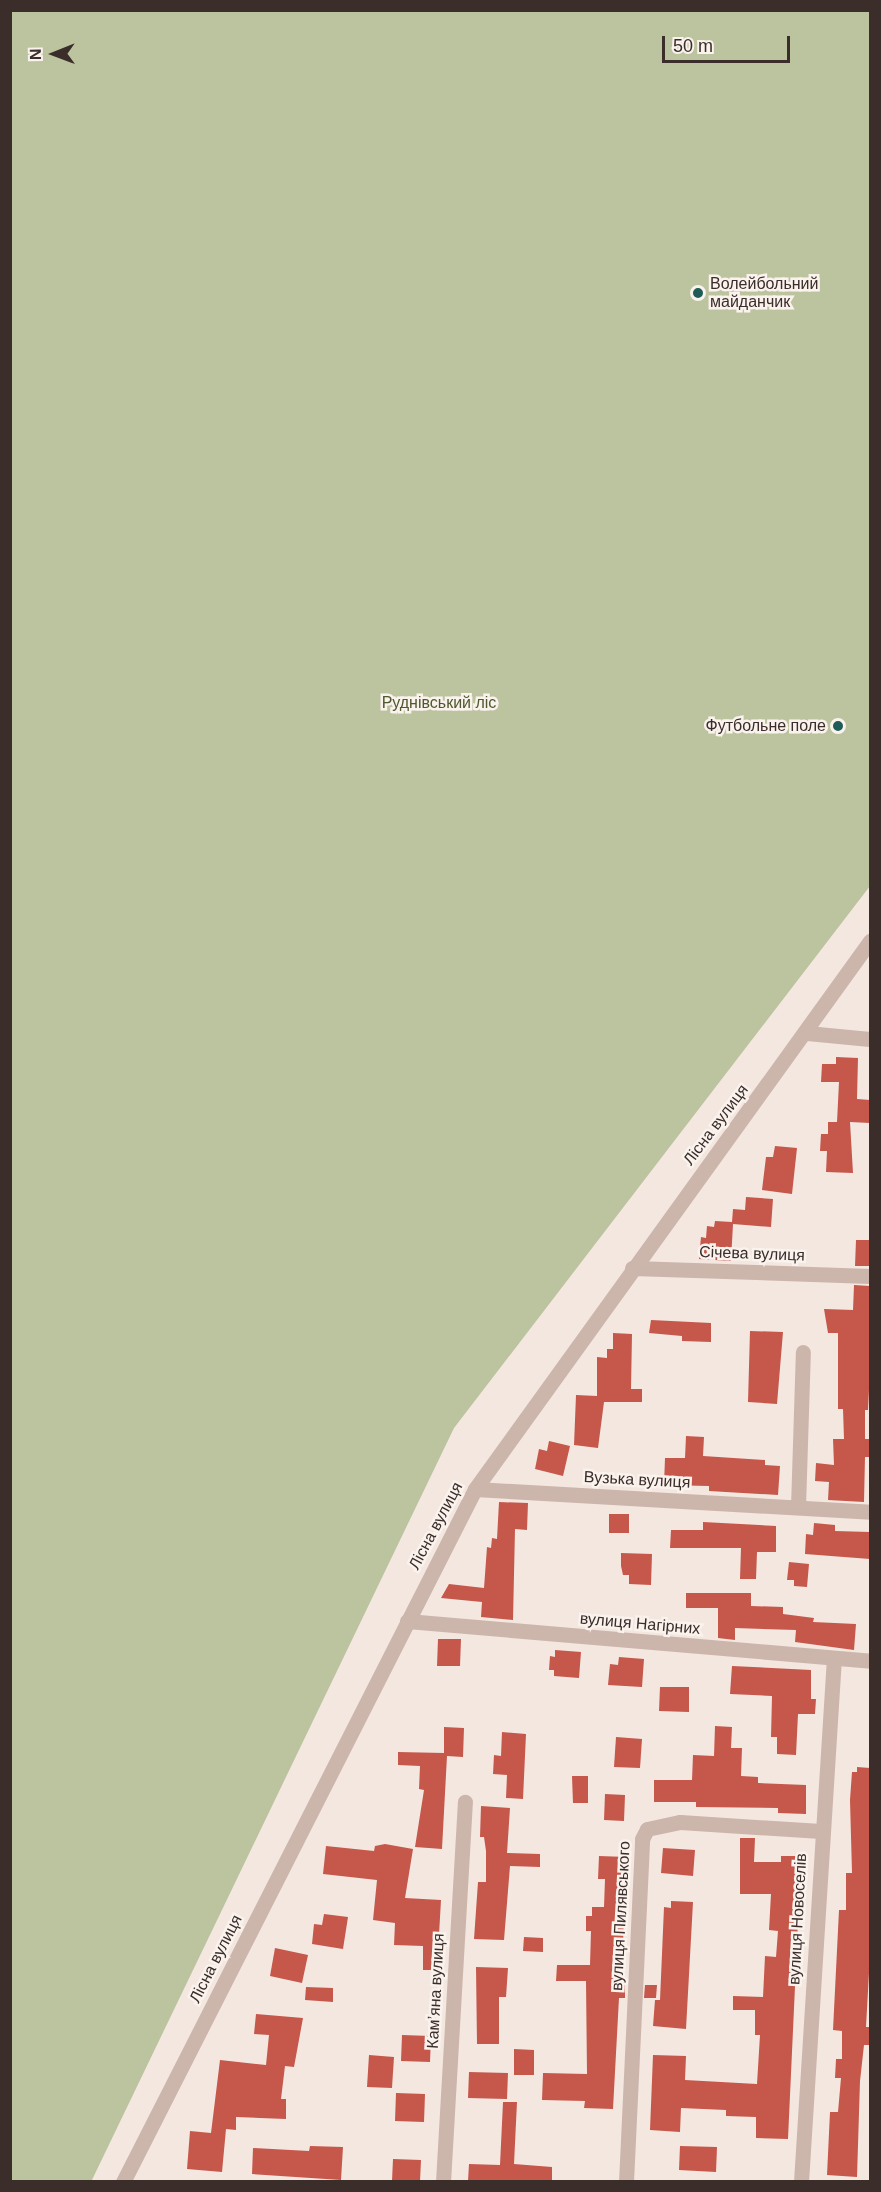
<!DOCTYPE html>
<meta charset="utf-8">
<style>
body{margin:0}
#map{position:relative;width:881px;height:2192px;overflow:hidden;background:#f3e7e0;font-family:Helvetica,sans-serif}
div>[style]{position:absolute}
.green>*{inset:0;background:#bcc39f}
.building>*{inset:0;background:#c6574b}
.street>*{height:15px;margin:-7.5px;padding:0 7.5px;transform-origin:7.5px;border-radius:7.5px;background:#ccb5ab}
.dots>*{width:16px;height:16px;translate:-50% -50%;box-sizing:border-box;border:3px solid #faf2ed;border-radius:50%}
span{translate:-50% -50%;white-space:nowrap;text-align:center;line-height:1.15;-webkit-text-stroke:5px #faf2ed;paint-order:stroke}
.poi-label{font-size:16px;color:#3a2d2a}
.left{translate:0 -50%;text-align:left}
.right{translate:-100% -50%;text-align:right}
.park-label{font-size:16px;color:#4f582e}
.street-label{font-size:16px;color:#3a2d2a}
.frame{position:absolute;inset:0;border:12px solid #3a2d2a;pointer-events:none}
.north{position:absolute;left:24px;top:24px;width:60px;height:60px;-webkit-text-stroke:4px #faf2ed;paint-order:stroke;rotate:269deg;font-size:16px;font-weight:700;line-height:24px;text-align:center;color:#3a2d2a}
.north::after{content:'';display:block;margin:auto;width:21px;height:27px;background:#3a2d2a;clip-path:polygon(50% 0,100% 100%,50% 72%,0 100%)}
.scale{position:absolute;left:662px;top:36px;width:128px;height:27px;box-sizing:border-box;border:3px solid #3a2d2a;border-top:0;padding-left:8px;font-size:18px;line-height:21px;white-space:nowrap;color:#3a2d2a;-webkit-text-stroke:4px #faf2ed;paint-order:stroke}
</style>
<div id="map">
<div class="green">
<i style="clip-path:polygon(11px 10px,870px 11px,870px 886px,454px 1428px,91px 2182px,10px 2181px)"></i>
</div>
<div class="building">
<i style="clip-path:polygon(836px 1057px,858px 1058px,857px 1099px,870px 1100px,870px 1123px,850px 1122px,853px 1173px,826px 1172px,827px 1151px,820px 1151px,821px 1134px,828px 1134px,828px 1122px,837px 1122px,839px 1082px,821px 1082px,822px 1064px,836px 1064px)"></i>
<i style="clip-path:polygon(775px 1146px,797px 1148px,792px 1194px,762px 1190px,766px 1157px,773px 1157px)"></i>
<i style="clip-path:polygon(746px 1197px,773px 1199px,771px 1227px,733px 1224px,731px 1261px,699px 1259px,701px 1237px,706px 1238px,707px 1226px,714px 1227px,715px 1221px,732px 1222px,733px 1209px,745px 1210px)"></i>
<i style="clip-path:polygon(856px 1240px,870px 1240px,870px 1266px,855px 1266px)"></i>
<i style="clip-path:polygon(854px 1285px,870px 1286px,870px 1370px,868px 1410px,865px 1410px,865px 1439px,870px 1439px,870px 1457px,865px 1457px,864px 1502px,828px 1500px,829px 1482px,815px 1481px,816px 1463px,834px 1465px,833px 1439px,844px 1439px,843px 1409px,838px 1409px,838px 1333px,828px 1333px,824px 1309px,853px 1310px)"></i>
<i style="clip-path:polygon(651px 1320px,711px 1323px,711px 1342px,682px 1341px,682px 1336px,649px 1333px)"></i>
<i style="clip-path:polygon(750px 1331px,783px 1332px,777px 1404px,748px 1402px)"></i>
<i style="clip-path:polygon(613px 1333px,632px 1334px,631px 1389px,642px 1389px,642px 1402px,604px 1402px,598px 1448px,574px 1445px,576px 1395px,597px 1396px,597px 1357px,607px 1358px,607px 1349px,613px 1349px)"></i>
<i style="clip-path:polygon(686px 1436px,704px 1437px,703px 1456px,765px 1460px,765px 1465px,780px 1466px,778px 1495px,709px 1491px,709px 1486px,664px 1485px,665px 1458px,685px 1458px)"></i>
<i style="clip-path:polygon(549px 1441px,570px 1446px,563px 1476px,535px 1469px,539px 1449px,547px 1451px)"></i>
<i style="clip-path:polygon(499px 1502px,528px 1503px,527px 1530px,515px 1529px,513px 1620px,481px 1617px,482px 1602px,441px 1598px,449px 1584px,484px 1588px,487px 1547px,491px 1548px,492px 1538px,497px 1539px)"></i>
<i style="clip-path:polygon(609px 1514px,629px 1514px,629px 1533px,609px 1533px)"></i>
<i style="clip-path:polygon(703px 1522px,776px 1526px,776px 1552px,757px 1552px,756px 1579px,740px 1579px,741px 1548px,670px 1548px,671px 1530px,703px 1530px)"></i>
<i style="clip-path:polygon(814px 1523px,835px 1525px,835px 1531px,870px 1532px,870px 1559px,805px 1554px,806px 1534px,813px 1535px)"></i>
<i style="clip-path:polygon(621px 1553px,652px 1554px,651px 1585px,629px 1584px,629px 1575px,623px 1575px,621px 1566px)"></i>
<i style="clip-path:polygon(789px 1562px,809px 1564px,807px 1587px,794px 1586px,794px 1580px,787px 1580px)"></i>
<i style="clip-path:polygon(686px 1593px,751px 1593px,751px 1606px,783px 1607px,783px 1614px,814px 1618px,813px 1622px,856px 1624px,854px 1650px,795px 1642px,796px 1630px,735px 1628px,735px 1640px,718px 1638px,718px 1608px,686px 1608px)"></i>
<i style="clip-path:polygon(438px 1639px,461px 1639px,460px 1666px,437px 1666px)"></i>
<i style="clip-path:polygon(555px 1650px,581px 1652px,579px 1678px,554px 1676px,554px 1670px,549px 1670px,550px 1656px,555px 1657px)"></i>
<i style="clip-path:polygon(619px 1657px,644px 1659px,642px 1687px,608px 1685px,610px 1664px,618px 1665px)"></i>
<i style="clip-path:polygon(732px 1666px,811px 1670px,811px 1699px,816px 1699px,815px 1714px,798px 1714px,796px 1755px,777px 1754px,777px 1737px,771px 1737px,772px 1696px,730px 1694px)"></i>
<i style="clip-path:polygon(660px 1687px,689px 1687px,689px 1712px,659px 1711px)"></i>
<i style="clip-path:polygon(715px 1726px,732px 1727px,731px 1748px,742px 1748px,741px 1776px,758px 1777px,758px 1783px,806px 1785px,806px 1814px,778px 1813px,778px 1808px,696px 1807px,696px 1802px,654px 1802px,654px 1780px,692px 1780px,693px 1755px,714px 1756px)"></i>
<i style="clip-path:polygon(444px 1727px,464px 1728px,463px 1757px,447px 1756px,442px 1849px,415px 1847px,424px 1790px,419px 1789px,420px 1766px,398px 1765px,398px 1752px,444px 1753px)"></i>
<i style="clip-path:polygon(502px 1732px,526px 1734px,523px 1799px,506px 1798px,507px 1775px,493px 1774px,494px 1755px,501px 1756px)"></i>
<i style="clip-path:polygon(616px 1737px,642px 1739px,640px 1768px,614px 1767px)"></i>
<i style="clip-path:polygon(857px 1767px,870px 1768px,870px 1955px,866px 2027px,870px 2027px,870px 2045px,864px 2045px,860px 2081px,857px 2177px,827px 2175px,830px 2112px,838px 2112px,841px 2078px,835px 2078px,836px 2059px,842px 2059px,842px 2031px,833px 2030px,839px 1910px,846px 1910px,846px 1873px,852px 1873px,850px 1800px,852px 1772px,857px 1772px)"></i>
<i style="clip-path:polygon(572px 1776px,588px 1776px,588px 1803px,573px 1803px)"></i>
<i style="clip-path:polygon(605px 1794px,625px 1795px,624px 1821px,604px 1820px)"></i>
<i style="clip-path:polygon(481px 1806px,510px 1808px,507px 1853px,540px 1854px,540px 1867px,510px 1866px,504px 1940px,474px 1939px,478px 1882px,486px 1882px,486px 1851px,484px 1837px,480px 1837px)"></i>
<i style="clip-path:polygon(740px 1838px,755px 1838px,754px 1862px,781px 1862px,781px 1856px,801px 1856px,788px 2139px,756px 2138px,756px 2117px,726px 2116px,726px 2110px,681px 2108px,680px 2132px,650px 2130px,653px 2055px,686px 2056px,685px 2080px,757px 2084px,760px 2035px,755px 2035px,755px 2010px,733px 2010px,733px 1996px,763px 1997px,765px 1956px,776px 1957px,778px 1931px,769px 1930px,771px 1894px,740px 1894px)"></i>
<i style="clip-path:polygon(385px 1844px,413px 1849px,405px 1898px,441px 1900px,437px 1970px,423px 1970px,423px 1946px,394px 1945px,395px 1923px,373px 1920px,377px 1880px,323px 1874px,326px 1846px,374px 1851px,375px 1846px)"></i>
<i style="clip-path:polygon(663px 1848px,695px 1850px,693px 1876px,661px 1873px)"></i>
<i style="clip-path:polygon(599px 1856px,627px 1857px,621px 1985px,625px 1985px,625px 1998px,619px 1998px,613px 2109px,584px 2108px,585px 2101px,542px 2100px,543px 2073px,587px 2074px,586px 1981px,556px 1981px,557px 1965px,590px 1965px,591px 1931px,586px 1931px,586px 1916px,592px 1916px,592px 1907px,604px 1907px,605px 1879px,598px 1879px)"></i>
<i style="clip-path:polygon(671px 1901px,693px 1902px,686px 2029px,653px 2026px,655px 2000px,660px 2000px,664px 1907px,671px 1908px)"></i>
<i style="clip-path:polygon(324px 1914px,348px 1917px,343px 1949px,312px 1944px,314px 1924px,322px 1925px)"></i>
<i style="clip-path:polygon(524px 1937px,543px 1938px,543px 1952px,523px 1951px)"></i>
<i style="clip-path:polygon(275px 1948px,308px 1955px,302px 1983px,270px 1976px)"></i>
<i style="clip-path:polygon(476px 1967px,508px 1968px,506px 1997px,499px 1997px,499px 2044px,477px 2044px)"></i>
<i style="clip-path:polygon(645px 1985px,657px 1985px,656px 1998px,644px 1998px)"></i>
<i style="clip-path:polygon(306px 1987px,333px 1988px,333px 2002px,305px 2000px)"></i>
<i style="clip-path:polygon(256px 2014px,303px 2018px,294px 2067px,285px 2066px,281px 2099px,286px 2099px,286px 2119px,236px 2117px,236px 2130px,226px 2129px,222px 2172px,187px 2169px,190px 2131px,211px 2133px,220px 2060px,266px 2065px,269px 2035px,254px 2034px)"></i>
<i style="clip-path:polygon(402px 2035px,431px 2036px,430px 2062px,401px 2061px)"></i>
<i style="clip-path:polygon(514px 2049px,534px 2050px,534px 2075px,514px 2075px)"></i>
<i style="clip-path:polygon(369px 2055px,394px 2057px,392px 2088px,367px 2087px)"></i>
<i style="clip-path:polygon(469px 2072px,508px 2073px,507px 2099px,468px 2098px)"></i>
<i style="clip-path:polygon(396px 2093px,425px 2094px,424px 2122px,395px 2121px)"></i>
<i style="clip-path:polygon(503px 2102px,517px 2102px,514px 2164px,552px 2167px,552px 2181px,468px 2181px,469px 2164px,500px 2165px)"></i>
<i style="clip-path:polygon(310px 2146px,343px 2147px,341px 2180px,252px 2174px,253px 2148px,309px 2151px)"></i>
<i style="clip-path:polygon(680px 2146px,717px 2147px,716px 2172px,679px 2170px)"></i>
<i style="clip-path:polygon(393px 2159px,421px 2160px,420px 2181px,392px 2181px)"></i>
</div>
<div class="street">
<i style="left:807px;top:1033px;width:63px;rotate:5.4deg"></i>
<i style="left:632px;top:1268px;width:238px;rotate:1.9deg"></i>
<i style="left:475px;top:1489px;width:396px;rotate:3.3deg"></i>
<i style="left:798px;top:1507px;width:155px;rotate:-88.2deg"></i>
<i style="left:407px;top:1621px;width:465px;rotate:4.9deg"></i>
<i style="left:123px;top:2182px;width:777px;rotate:-63.07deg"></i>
<i style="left:475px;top:1489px;width:676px;rotate:-54.22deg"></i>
<i style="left:443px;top:2182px;width:381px;rotate:-86.7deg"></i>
<i style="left:626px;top:2182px;width:343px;rotate:-87.3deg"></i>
<i style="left:642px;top:1839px;width:11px;rotate:-63deg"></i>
<i style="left:647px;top:1829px;width:34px;rotate:-12deg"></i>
<i style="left:680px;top:1822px;width:141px;rotate:3.7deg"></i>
<i style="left:801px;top:2182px;width:525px;rotate:-86.4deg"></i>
</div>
<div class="dots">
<i style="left:698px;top:293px;background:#1f5c57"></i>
<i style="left:838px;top:726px;background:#1f5c57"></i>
</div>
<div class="poi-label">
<span class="left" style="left:710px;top:293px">Волейбольний<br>майданчик</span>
<span class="right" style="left:826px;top:726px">Футбольне поле</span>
</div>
<div class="park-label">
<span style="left:439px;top:703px">Руднівський ліс</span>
</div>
<div class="street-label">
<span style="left:716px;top:1125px;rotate:-53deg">Лісна вулиця</span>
<span style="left:752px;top:1254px;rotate:2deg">Січева вулиця</span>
<span style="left:637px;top:1480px;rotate:3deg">Вузька вулиця</span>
<span style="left:436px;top:1526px;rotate:-62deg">Лісна вулиця</span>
<span style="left:640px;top:1624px;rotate:5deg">вулиця Нагірних</span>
<span style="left:621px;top:1916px;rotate:-87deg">вулиця Пилявського</span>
<span style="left:798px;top:1919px;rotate:-87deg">вулиця Новоселів</span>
<span style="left:216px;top:1959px;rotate:-63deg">Лісна вулиця</span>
<span style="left:436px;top:1991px;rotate:-87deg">Камʼяна вулиця</span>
</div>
<div class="frame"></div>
<div class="north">N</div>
<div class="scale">50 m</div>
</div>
